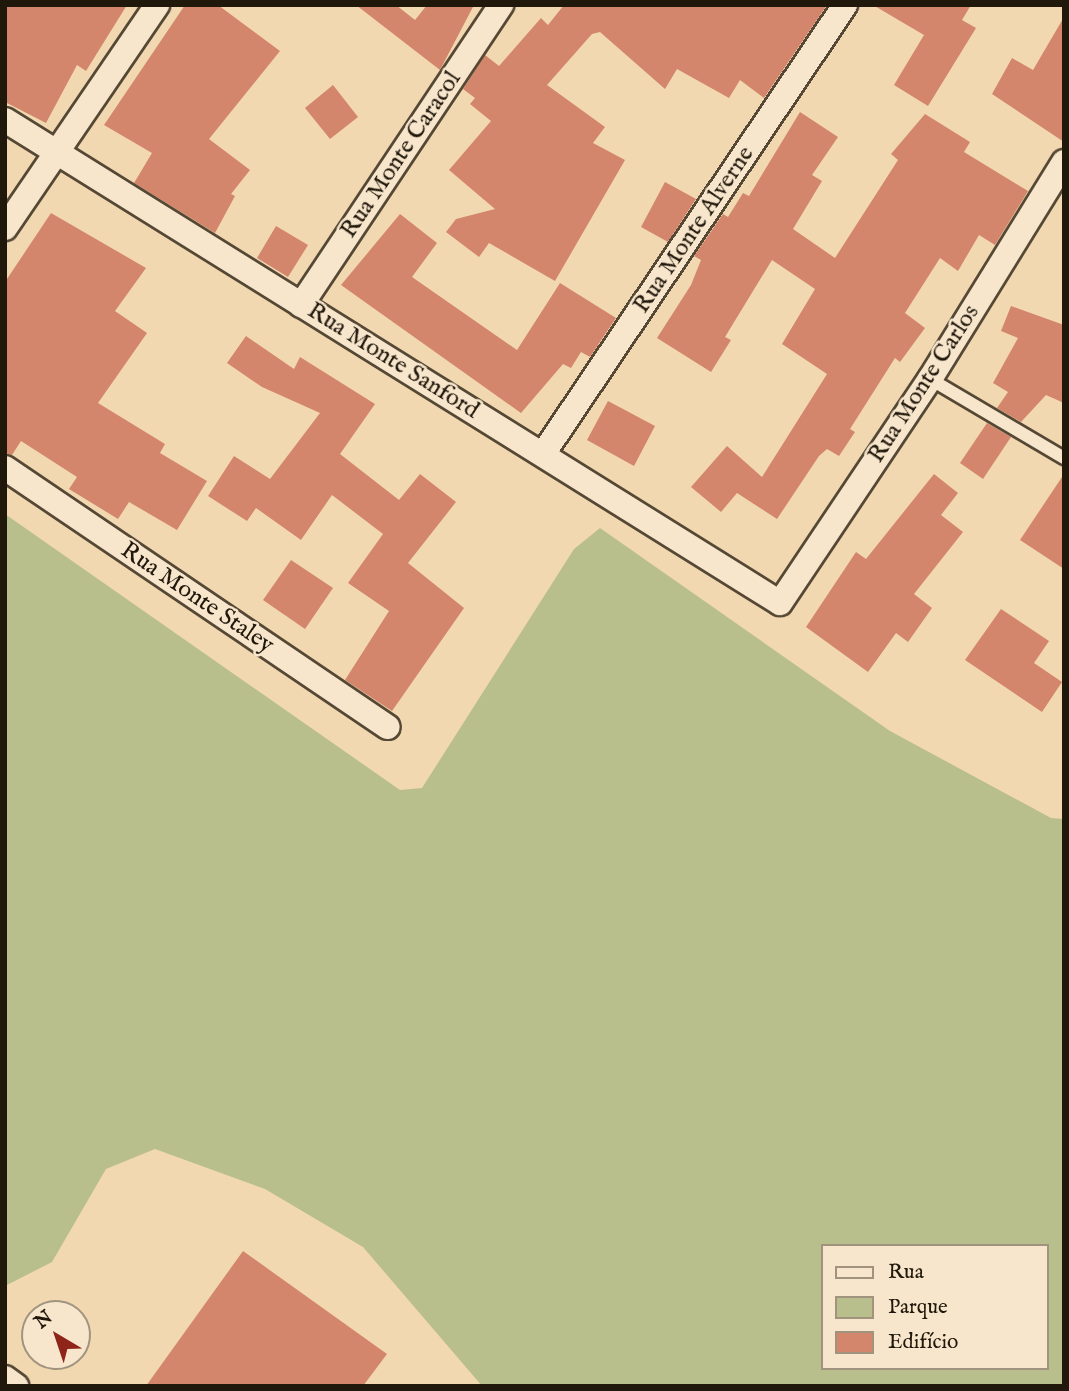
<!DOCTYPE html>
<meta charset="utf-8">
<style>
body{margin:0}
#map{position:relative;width:1069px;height:1391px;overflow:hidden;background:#f2d8b0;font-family:"IM FELL English",serif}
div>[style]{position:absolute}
.green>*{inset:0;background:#b9bf8c}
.building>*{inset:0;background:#d3866c}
.roads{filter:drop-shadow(2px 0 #554835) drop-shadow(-2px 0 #554835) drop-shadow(0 2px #554835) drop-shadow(0 -2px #554835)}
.service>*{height:12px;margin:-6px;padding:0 6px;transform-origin:6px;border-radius:6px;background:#f7e6cc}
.minor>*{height:24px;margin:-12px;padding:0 12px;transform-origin:12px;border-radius:12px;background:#f7e6cc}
span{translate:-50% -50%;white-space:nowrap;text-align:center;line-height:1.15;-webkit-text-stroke:5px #f7e6cc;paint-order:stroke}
.street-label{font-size:24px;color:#21180c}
.frame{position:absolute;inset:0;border:7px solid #21180c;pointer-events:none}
.legend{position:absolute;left:821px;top:1244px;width:228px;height:126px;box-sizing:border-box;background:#f7e6cc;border:2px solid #a1947f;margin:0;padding:9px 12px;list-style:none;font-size:21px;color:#21180c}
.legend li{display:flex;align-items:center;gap:14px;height:35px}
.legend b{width:35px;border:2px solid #a1947f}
.north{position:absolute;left:21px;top:1300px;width:70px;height:70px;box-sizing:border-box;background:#f7e6cc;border:2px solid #a1947f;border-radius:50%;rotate:321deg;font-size:19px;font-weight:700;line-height:28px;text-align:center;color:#21180c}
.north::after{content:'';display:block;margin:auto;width:24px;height:32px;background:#8f2418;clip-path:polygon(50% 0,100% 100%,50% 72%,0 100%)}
</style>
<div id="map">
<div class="green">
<i style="clip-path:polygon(evenodd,5px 514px,400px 790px,422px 788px,574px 549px,600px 528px,890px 731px,1051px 818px,1064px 819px,1064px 1386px,482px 1386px,363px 1247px,265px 1189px,155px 1149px,106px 1169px,52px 1262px,5px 1286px,5px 514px,822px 1246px,1046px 1246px,1046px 1368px,822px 1368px,822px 1246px)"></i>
</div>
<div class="building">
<i style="clip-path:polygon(5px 5px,127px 5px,86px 71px,77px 65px,46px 123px,5px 102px)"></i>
<i style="clip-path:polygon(185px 5px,218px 5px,280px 51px,209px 139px,250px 170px,231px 194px,235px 196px,215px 233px,134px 183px,152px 153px,104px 125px)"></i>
<i style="clip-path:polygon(356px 5px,396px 5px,415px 20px,427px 5px,474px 5px,440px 70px)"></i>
<i style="clip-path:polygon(564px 5px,827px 5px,764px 98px,740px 80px,729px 98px,677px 69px,665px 89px,600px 32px,592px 34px,547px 85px,605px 127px,593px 143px,625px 160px,555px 281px,489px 243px,479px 257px,446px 232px,456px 219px,495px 209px,449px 170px,491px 121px,470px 104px,475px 98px,463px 89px,485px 55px,499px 66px,541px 18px,548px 25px)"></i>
<i style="clip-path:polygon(873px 5px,971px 5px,962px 20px,976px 28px,928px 106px,894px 85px,924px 35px)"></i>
<i style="clip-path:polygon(1064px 17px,1064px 142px,992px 94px,1012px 58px,1033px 70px)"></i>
<i style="clip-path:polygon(333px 85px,358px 117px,330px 139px,305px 108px)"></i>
<i style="clip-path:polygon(800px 112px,838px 137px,812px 175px,822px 181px,793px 229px,835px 258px,898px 160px,891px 154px,925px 114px,970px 142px,964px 152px,1028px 191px,995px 245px,979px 235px,958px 271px,940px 258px,905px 313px,925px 328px,900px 362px,895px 358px,850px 429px,855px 432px,839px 456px,827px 449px,819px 456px,777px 519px,737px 493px,721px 512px,691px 487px,727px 446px,762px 477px,827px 374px,782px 344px,815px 289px,772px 260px,725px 337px,731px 340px,711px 372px,657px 338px,691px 285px,701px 260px,694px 256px,723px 214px,728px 217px,743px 193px,749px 196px)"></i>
<i style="clip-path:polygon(665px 182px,696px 199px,668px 242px,641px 227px)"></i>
<i style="clip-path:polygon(51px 213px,146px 268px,115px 311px,147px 333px,98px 403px,165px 444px,160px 453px,207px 481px,177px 530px,129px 502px,118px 519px,69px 489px,77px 477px,21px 441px,12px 455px,5px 453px,5px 282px)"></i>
<i style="clip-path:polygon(400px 214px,437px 243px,412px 277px,517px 350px,560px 283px,616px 318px,590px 357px,581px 352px,571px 368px,563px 364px,521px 413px,341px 285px)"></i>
<i style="clip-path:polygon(276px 226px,308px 245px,288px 277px,257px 258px)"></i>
<i style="clip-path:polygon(1011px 306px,1064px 325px,1064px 403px,1046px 395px,1021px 422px,997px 408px,1008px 392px,993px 383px,1018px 338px,1001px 331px)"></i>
<i style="clip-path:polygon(246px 336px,294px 369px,300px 357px,375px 404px,340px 454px,399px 500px,420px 474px,456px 502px,408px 563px,464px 608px,392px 711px,345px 680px,389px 611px,348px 583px,383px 534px,332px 495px,301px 540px,256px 508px,247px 521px,208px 496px,234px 456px,270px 479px,320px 413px,262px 387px,227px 363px)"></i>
<i style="clip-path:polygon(608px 401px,655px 426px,634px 466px,587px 440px)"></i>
<i style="clip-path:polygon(987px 423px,1011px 437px,983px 479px,960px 463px)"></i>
<i style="clip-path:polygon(934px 474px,958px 493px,941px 515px,963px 532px,914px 594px,932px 608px,908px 642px,896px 633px,868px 672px,806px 627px,856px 552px,866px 559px)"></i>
<i style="clip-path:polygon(1064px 474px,1064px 569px,1020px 540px)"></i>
<i style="clip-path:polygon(291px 560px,333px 588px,305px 629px,263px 600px)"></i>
<i style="clip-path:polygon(1001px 609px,1049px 641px,1034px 663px,1062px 682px,1042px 712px,965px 660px)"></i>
<i style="clip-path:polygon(243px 1251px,387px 1354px,363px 1386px,146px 1386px)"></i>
</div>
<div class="roads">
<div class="service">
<i style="left:930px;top:379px;width:156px;rotate:30.5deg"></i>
</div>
<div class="minor">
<i style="left:5px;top:120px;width:913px;rotate:31.93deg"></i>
<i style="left:780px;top:603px;width:270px;rotate:-56.2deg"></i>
<i style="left:930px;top:379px;width:255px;rotate:-58.3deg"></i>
<i style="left:5px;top:228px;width:270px;rotate:-55.7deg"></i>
<i style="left:301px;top:305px;width:361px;rotate:-56.3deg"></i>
<i style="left:543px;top:454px;width:541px;rotate:-56.07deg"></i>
<i style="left:5px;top:468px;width:462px;rotate:34.1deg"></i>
<i style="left:5px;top:1378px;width:14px;rotate:36deg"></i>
</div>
</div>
<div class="street-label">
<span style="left:401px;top:155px;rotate:-56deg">Rua Monte Caracol</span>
<span style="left:694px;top:230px;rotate:-56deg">Rua Monte Alverne</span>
<span style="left:393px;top:361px;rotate:32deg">Rua Monte Sanford</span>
<span style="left:924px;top:384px;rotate:-57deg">Rua Monte Carlos</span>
<span style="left:197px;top:598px;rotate:34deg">Rua Monte Staley</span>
</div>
<div class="frame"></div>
<ul class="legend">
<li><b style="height:9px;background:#f7e6cc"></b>Rua</li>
<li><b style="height:19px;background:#b9bf8c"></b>Parque</li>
<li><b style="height:19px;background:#d3866c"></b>Edifício</li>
</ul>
<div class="north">N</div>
</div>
